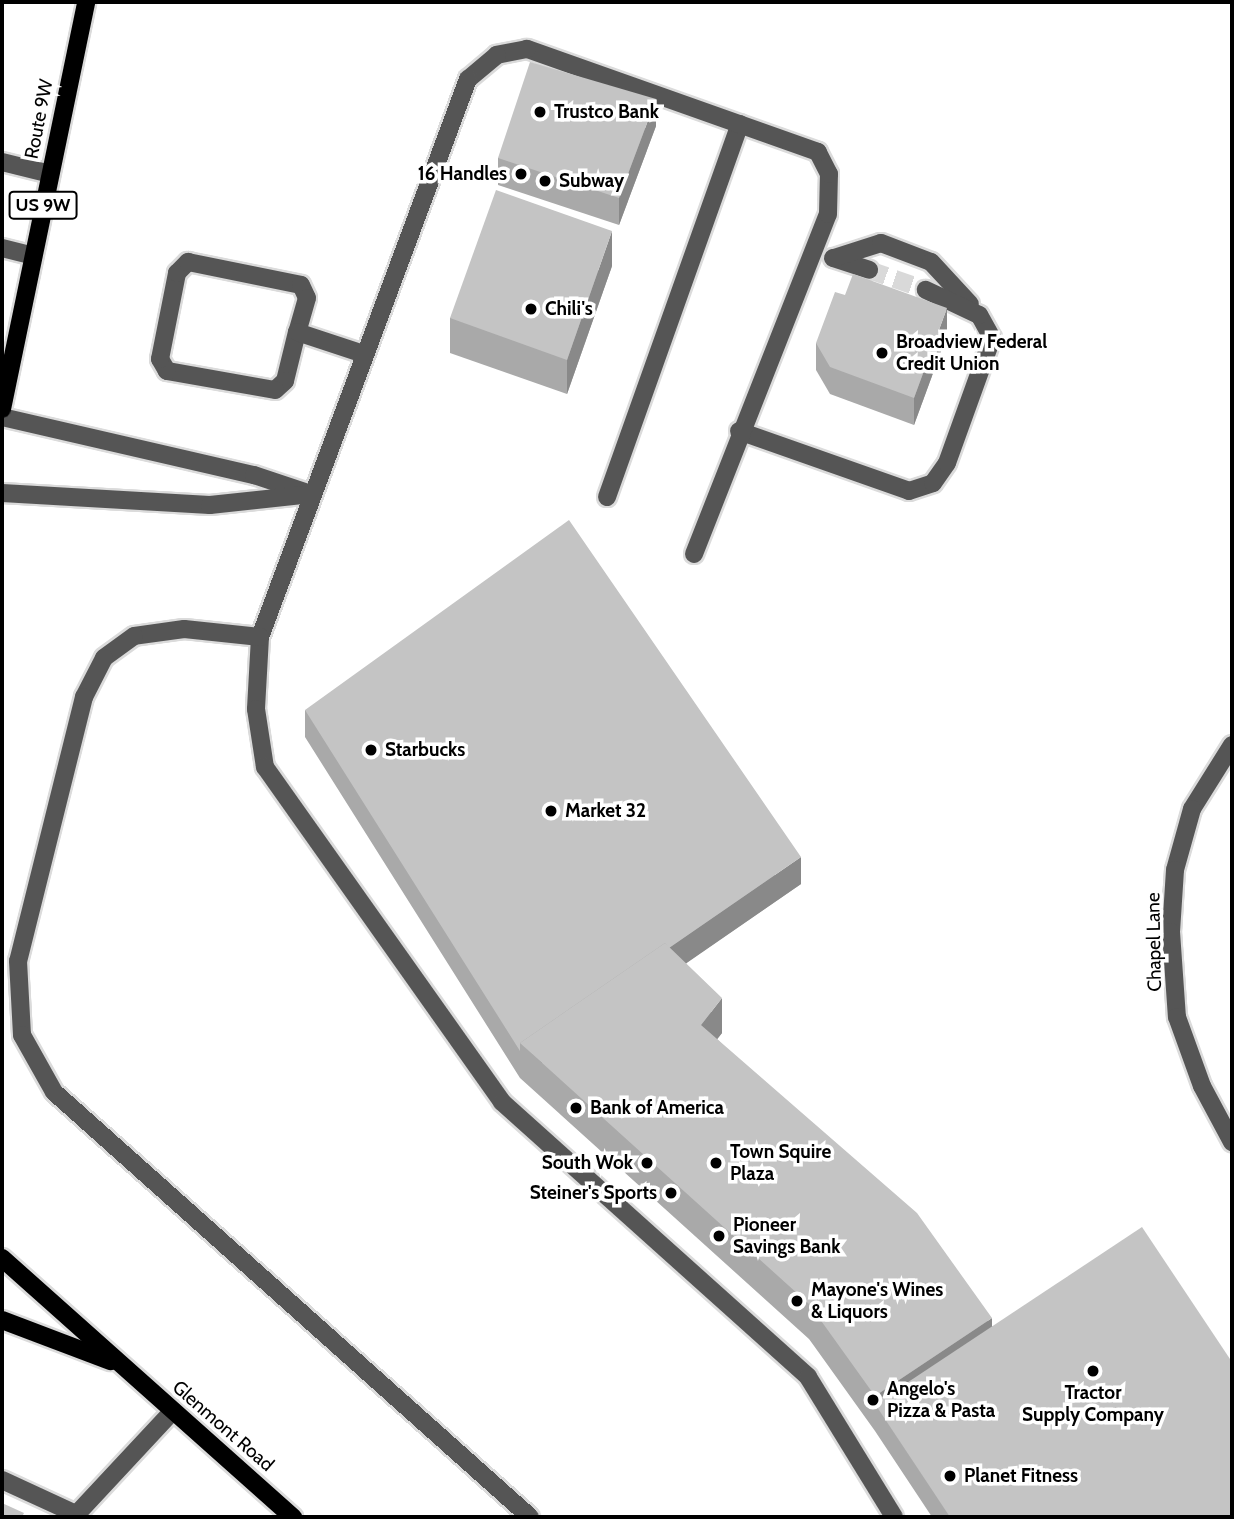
<!DOCTYPE html>
<style>
body{margin:0}
#map{position:relative;width:1234px;height:1519px;overflow:hidden;background:#fff;font-family:Cabin,sans-serif}
div>[style]{position:absolute}
.minor-tunnel>*{height:18px;margin-top:-9px;transform-origin:0;background:repeating-linear-gradient(90deg,#d9d9d9 0 18px,transparent 0 27px)}
.roads{filter:drop-shadow(2px 0 #dbdbdb) drop-shadow(-2px 0 #dbdbdb) drop-shadow(0 2px #dbdbdb) drop-shadow(0 -2px #dbdbdb)}
.minor>*{height:18px;margin:-9px;padding:0 9px;transform-origin:9px;border-radius:9px;background:#555}
.major>*{height:18px;margin:-9px;padding:0 9px;transform-origin:9px;border-radius:9px;background:#000}
.wall>*{inset:0;background:#a9a9a9}
.shaded-wall>*{inset:0;background:#898989}
.building>*{inset:0;background:#c4c4c4}
.dots>*{width:19px;height:19px;translate:-50% -50%;box-sizing:border-box;border:4px solid #fff;border-radius:50%}
span{translate:-50% -50%;white-space:nowrap;text-align:center;line-height:1.15;-webkit-text-stroke:7px #fff;paint-order:stroke}
.shield-label span{padding:2px 5px;background:#fff;border:2px solid;border-radius:5px;-webkit-text-stroke-width:0}
.shield-label{font-size:18px;color:#000;font-weight:700}
.poi-label{font-size:19px;color:#000;font-weight:700}
.left{translate:0 -50%;text-align:left}
.right{translate:-100% -50%;text-align:right}
.street-label{font-size:19px;color:#000}
.frame{position:absolute;inset:0;border:4px solid #000;pointer-events:none}
</style>
<div id="map">
<div class="minor-tunnel">
<i style="left:869px;top:270px;width:60px;rotate:19.3deg"></i>
</div>
<div class="roads">
<div class="minor">
<i style="left:2px;top:162px;width:49px;rotate:14deg"></i>
<i style="left:2px;top:248px;width:32px;rotate:14deg"></i>
<i style="left:833px;top:258px;width:38px;rotate:18deg"></i>
<i style="left:834px;top:258px;width:49px;rotate:-17.7deg"></i>
<i style="left:881px;top:243px;width:53px;rotate:20.8deg"></i>
<i style="left:931px;top:262px;width:57px;rotate:47.1deg"></i>
<i style="left:297px;top:332px;width:50px;rotate:103.8deg"></i>
<i style="left:285px;top:381px;width:13px;rotate:138deg"></i>
<i style="left:275px;top:390px;width:110px;rotate:-170deg"></i>
<i style="left:167px;top:371px;width:14px;rotate:-120deg"></i>
<i style="left:160px;top:359px;width:88px;rotate:-78.8deg"></i>
<i style="left:177px;top:273px;width:16px;rotate:-45deg"></i>
<i style="left:188px;top:262px;width:115px;rotate:11.5deg"></i>
<i style="left:301px;top:285px;width:14px;rotate:65deg"></i>
<i style="left:307px;top:298px;width:35px;rotate:106deg"></i>
<i style="left:297px;top:332px;width:71px;rotate:18.2deg"></i>
<i style="left:2px;top:417px;width:259px;rotate:13deg"></i>
<i style="left:254px;top:475px;width:60px;rotate:18.4deg"></i>
<i style="left:739px;top:431px;width:180px;rotate:19.4deg"></i>
<i style="left:909px;top:491px;width:25px;rotate:-18deg"></i>
<i style="left:933px;top:483px;width:24px;rotate:-55deg"></i>
<i style="left:947px;top:463px;width:133px;rotate:-70.2deg"></i>
<i style="left:992px;top:338px;width:26px;rotate:-119deg"></i>
<i style="left:979px;top:315px;width:59px;rotate:-154.7deg"></i>
<i style="left:2px;top:493px;width:208px;rotate:3.3deg"></i>
<i style="left:210px;top:505px;width:95px;rotate:-6.1deg"></i>
<i style="left:607px;top:497px;width:396px;rotate:-70.4deg"></i>
<i style="left:694px;top:554px;width:365px;rotate:-68.5deg"></i>
<i style="left:828px;top:214px;width:40px;rotate:-88.6deg"></i>
<i style="left:829px;top:174px;width:25px;rotate:-117deg"></i>
<i style="left:818px;top:152px;width:309px;rotate:-160.5deg"></i>
<i style="left:527px;top:49px;width:31px;rotate:169deg"></i>
<i style="left:497px;top:55px;width:38px;rotate:140deg"></i>
<i style="left:468px;top:79px;width:596px;rotate:110.44deg"></i>
<i style="left:260px;top:637px;width:72px;rotate:93.2deg"></i>
<i style="left:256px;top:709px;width:59px;rotate:81.2deg"></i>
<i style="left:265px;top:767px;width:410px;rotate:54.7deg"></i>
<i style="left:502px;top:1102px;width:411px;rotate:41.9deg"></i>
<i style="left:808px;top:1377px;width:164px;rotate:58.4deg"></i>
<i style="left:260px;top:637px;width:76px;rotate:-174deg"></i>
<i style="left:184px;top:629px;width:50px;rotate:172deg"></i>
<i style="left:134px;top:636px;width:37px;rotate:144deg"></i>
<i style="left:104px;top:658px;width:44px;rotate:117.1deg"></i>
<i style="left:84px;top:697px;width:272px;rotate:104deg"></i>
<i style="left:18px;top:961px;width:74px;rotate:86.9deg"></i>
<i style="left:22px;top:1035px;width:65px;rotate:60.7deg"></i>
<i style="left:54px;top:1092px;width:638px;rotate:41.76deg"></i>
<i style="left:1232px;top:745px;width:75px;rotate:122deg"></i>
<i style="left:1192px;top:809px;width:63px;rotate:105.6deg"></i>
<i style="left:1175px;top:870px;width:62px;rotate:93.7deg"></i>
<i style="left:1171px;top:932px;width:85px;rotate:86deg"></i>
<i style="left:1177px;top:1017px;width:73px;rotate:70.1deg"></i>
<i style="left:1202px;top:1086px;width:64px;rotate:61.8deg"></i>
<i style="left:2px;top:1480px;width:81px;rotate:24.7deg"></i>
<i style="left:74px;top:1517px;width:145px;rotate:-47deg"></i>
</div>
<div class="major">
<i style="left:2px;top:409px;width:416px;rotate:-78.3deg"></i>
<i style="left:2px;top:1258px;width:390px;rotate:41.7deg"></i>
<i style="left:2px;top:1320px;width:116px;rotate:20.8deg"></i>
</div>
</div>
<div class="wall">
<i style="clip-path:polygon(656px 126px,619px 225px,498px 185px,498px 158px)"></i>
<i style="clip-path:polygon(612px 266px,567px 394px,450px 353px,450px 318px)"></i>
<i style="clip-path:polygon(947px 335px,914px 425px,830px 394px,816px 370px,816px 343px)"></i>
<i style="clip-path:polygon(305px 710px,801px 884px,686px 963px,722px 1033px,717px 1039px,992px 1326px,1232px 1517px,932px 1517px,875px 1431px,809px 1339px,520px 1078px,305px 737px)"></i>
</div>
<div class="shaded-wall">
<i style="clip-path:polygon(656px 99px,656px 126px,619px 225px,619px 198px)"></i>
<i style="clip-path:polygon(612px 231px,612px 266px,567px 394px,567px 360px)"></i>
<i style="clip-path:polygon(947px 308px,947px 335px,914px 425px,914px 398px)"></i>
<i style="clip-path:polygon(801px 857px,801px 884px,542px 1063px,525px 1047px)"></i>
<i style="clip-path:polygon(722px 998px,722px 1033px,701px 1060px,701px 1025px)"></i>
<i style="clip-path:polygon(992px 1318px,992px 1353px,875px 1404px,875px 1396px)"></i>
</div>
<div class="building">
<i style="clip-path:polygon(530px 62px,656px 99px,619px 198px,498px 158px)"></i>
<i style="clip-path:polygon(496px 190px,612px 231px,567px 360px,450px 318px)"></i>
<i style="clip-path:polygon(853px 274px,947px 308px,914px 398px,830px 367px,816px 343px,835px 292px,845px 295px)"></i>
<i style="clip-path:polygon(569px 520px,801px 857px,669px 948px,665px 943px,520px 1043px,520px 1051px,305px 710px)"></i>
<i style="clip-path:polygon(665px 943px,722px 998px,701px 1025px,917px 1213px,992px 1318px,875px 1396px,809px 1304px,520px 1043px)"></i>
<i style="clip-path:polygon(1142px 1227px,1232px 1362px,1232px 1517px,950px 1517px,875px 1404px)"></i>
<i style="clip-path:polygon(2px 1503px,24px 1513px,22px 1517px,2px 1517px)"></i>
</div>
<div class="dots">
<i style="left:540px;top:112px;background:#000"></i>
<i style="left:521px;top:174px;background:#000"></i>
<i style="left:545px;top:181px;background:#000"></i>
<i style="left:531px;top:309px;background:#000"></i>
<i style="left:882px;top:353px;background:#000"></i>
<i style="left:371px;top:750px;background:#000"></i>
<i style="left:551px;top:811px;background:#000"></i>
<i style="left:576px;top:1108px;background:#000"></i>
<i style="left:647px;top:1163px;background:#000"></i>
<i style="left:716px;top:1163px;background:#000"></i>
<i style="left:671px;top:1193px;background:#000"></i>
<i style="left:719px;top:1236px;background:#000"></i>
<i style="left:797px;top:1301px;background:#000"></i>
<i style="left:1093px;top:1371px;background:#000"></i>
<i style="left:873px;top:1400px;background:#000"></i>
<i style="left:950px;top:1476px;background:#000"></i>
</div>
<div class="shield-label">
<span style="left:43px;top:205px">US 9W</span>
</div>
<div class="poi-label">
<span class="left" style="left:554px;top:112px">Trustco Bank</span>
<span class="right" style="left:507px;top:174px">16 Handles</span>
<span class="left" style="left:559px;top:181px">Subway</span>
<span class="left" style="left:545px;top:309px">Chili's</span>
<span class="left" style="left:896px;top:353px">Broadview Federal<br>Credit Union</span>
<span class="left" style="left:385px;top:750px">Starbucks</span>
<span class="left" style="left:565px;top:811px">Market 32</span>
<span class="left" style="left:590px;top:1108px">Bank of America</span>
<span class="left" style="left:730px;top:1163px">Town Squire<br>Plaza</span>
<span class="right" style="left:633px;top:1163px">South Wok</span>
<span class="right" style="left:657px;top:1193px">Steiner's Sports</span>
<span class="left" style="left:733px;top:1236px">Pioneer<br>Savings Bank</span>
<span class="left" style="left:811px;top:1301px">Mayone's Wines<br>&amp; Liquors</span>
<span class="left" style="left:887px;top:1400px">Angelo's<br>Pizza &amp; Pasta</span>
<span style="left:1093px;top:1404px">Tractor<br>Supply Company</span>
<span class="left" style="left:964px;top:1476px">Planet Fitness</span>
</div>
<div class="street-label">
<span style="left:39px;top:119px;rotate:-79deg">Route 9W</span>
<span style="left:1154px;top:942px;rotate:-91deg">Chapel Lane</span>
<span style="left:223px;top:1426px;rotate:41deg">Glenmont Road</span>
</div>
<div class="frame"></div>
</div>
